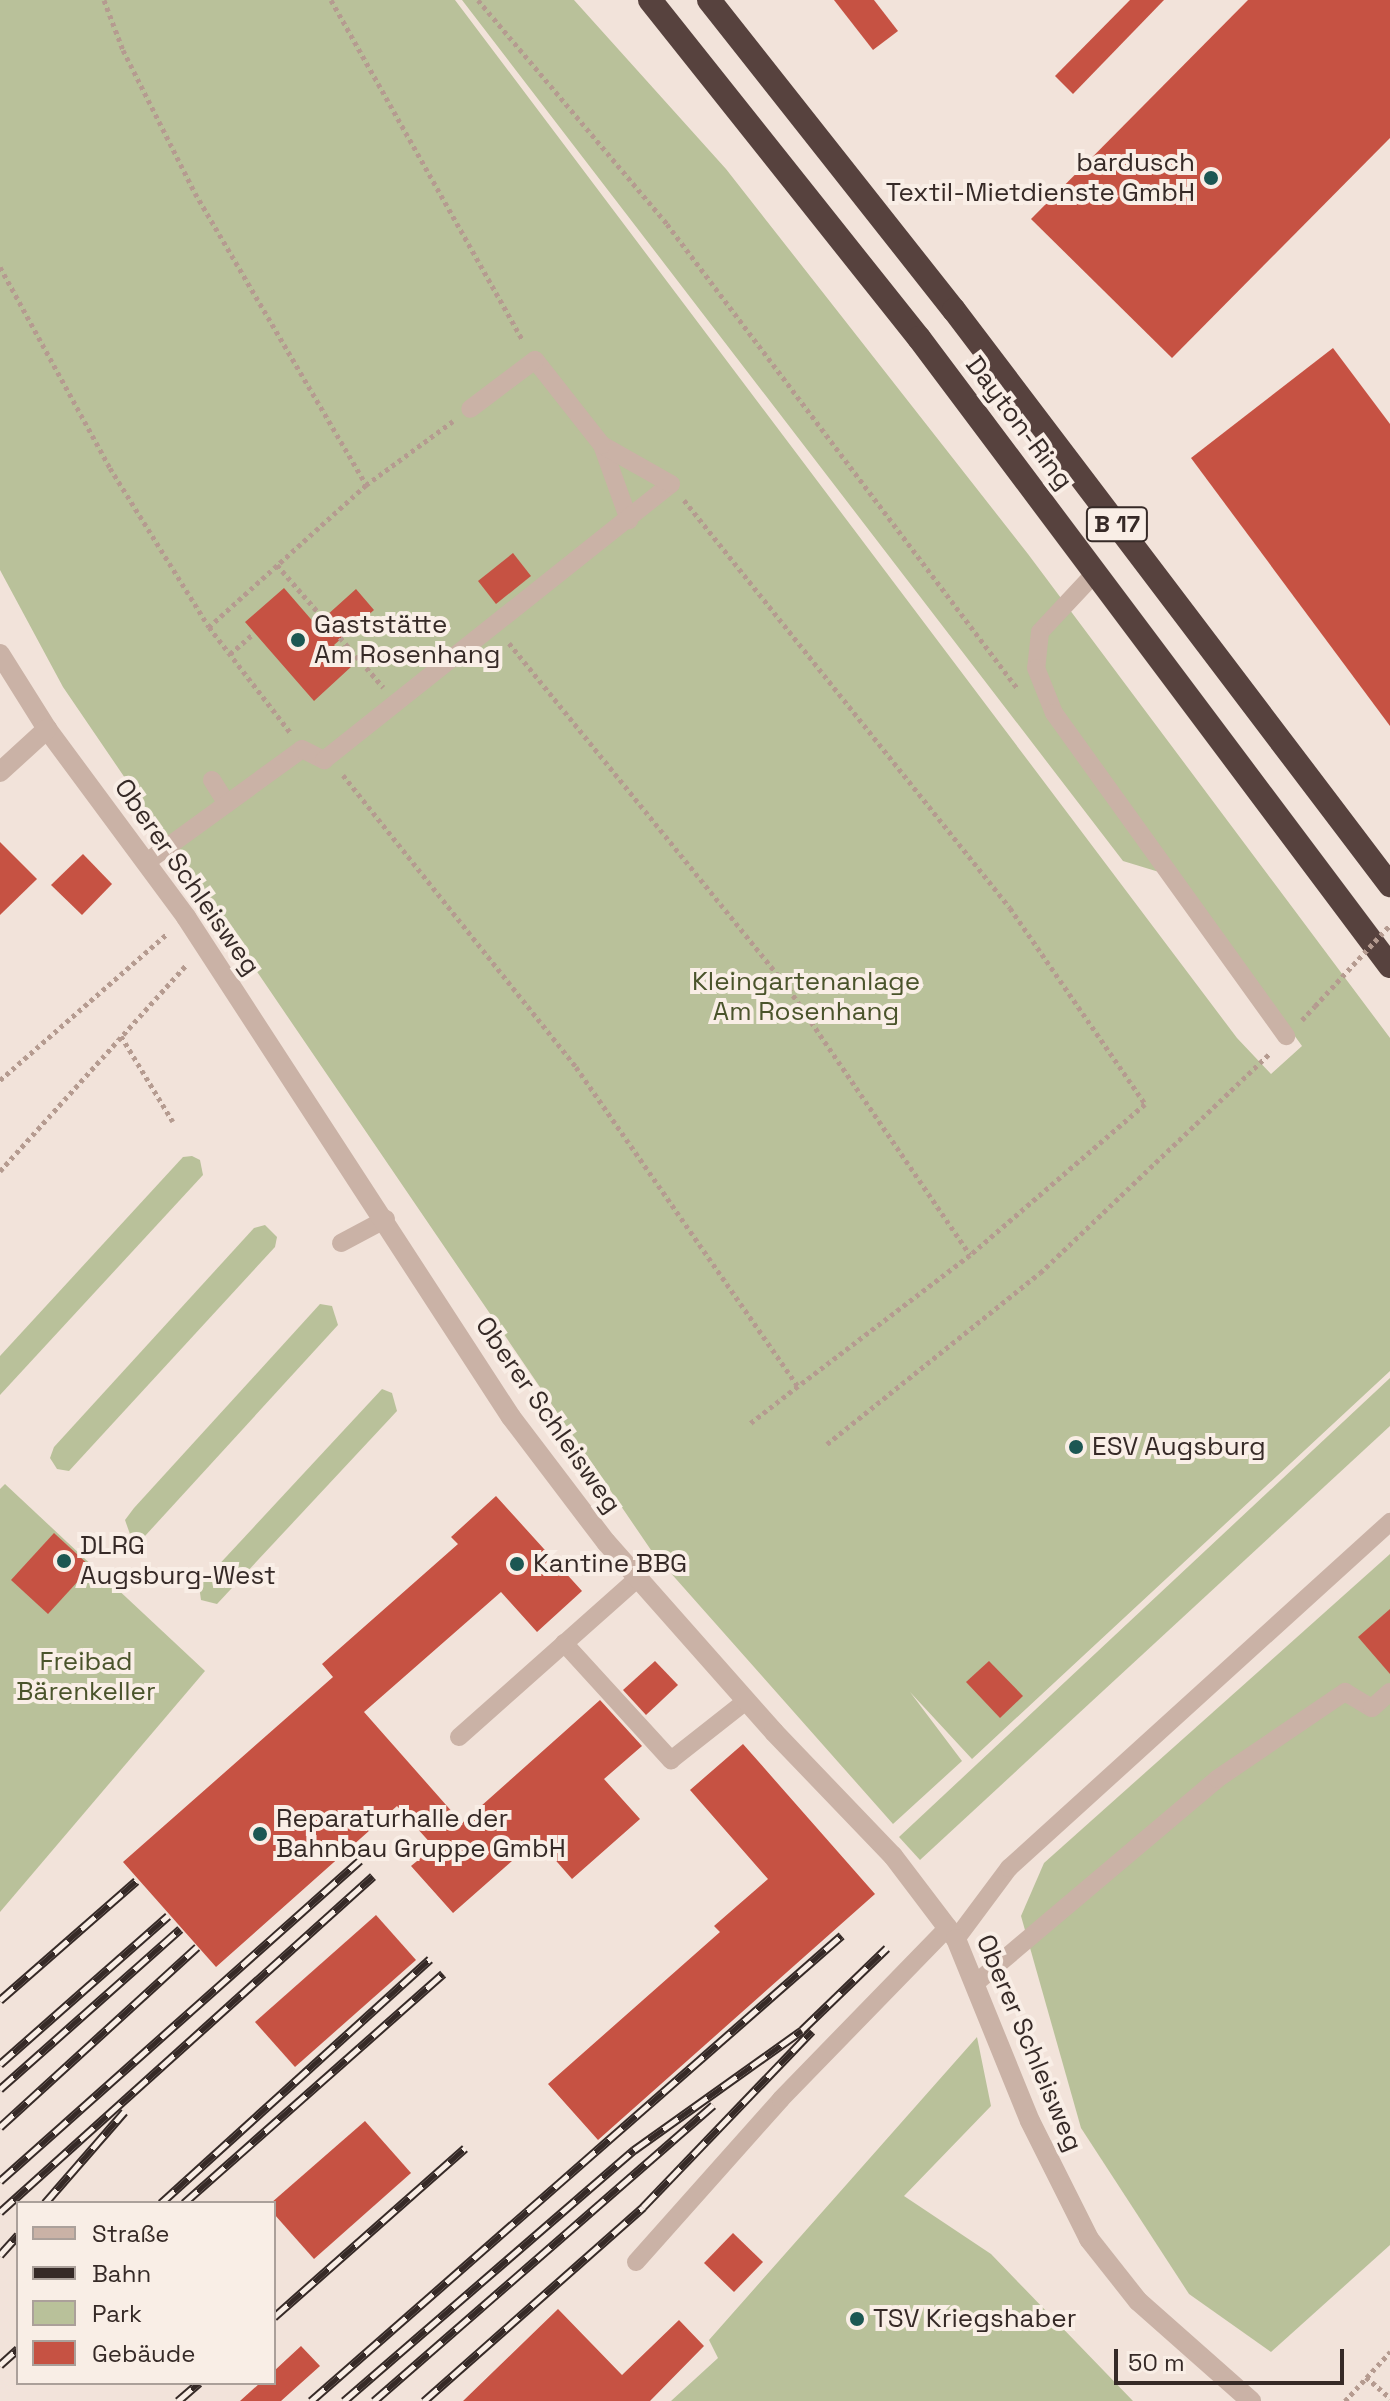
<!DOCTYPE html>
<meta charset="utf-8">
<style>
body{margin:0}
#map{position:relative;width:1390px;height:2401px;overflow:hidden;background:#f2e3da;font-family:"Space Grotesk",sans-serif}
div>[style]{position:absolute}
.green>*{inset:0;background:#b9c19a}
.building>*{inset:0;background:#c65243}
.path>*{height:5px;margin-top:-2.5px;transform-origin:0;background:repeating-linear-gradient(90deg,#b59b90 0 4px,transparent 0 8px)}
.lane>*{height:18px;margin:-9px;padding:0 9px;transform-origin:9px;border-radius:9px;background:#cab2a6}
.street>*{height:20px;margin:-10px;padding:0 10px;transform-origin:10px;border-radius:10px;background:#cab2a6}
.highway>*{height:24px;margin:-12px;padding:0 12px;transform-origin:12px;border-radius:12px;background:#57423e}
.rail>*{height:9px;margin-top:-4.5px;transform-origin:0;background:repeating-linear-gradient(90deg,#f9eee6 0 18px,#362a27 0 36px);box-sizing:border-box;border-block:2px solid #362a27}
.path-bridge>*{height:5px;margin-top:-2.5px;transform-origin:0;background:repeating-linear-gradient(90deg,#b59b90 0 4px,transparent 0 8px)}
.dots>*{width:22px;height:22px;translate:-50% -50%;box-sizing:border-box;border:4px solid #f9eee6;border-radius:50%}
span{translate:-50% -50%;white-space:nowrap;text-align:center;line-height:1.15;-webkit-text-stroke:8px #f9eee6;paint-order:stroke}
.shield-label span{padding:2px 6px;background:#f9eee6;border:2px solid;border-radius:6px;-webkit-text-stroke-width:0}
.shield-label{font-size:24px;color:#362a27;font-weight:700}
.poi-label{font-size:26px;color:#362a27}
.right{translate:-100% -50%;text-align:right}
.left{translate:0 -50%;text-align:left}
.street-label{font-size:26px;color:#362a27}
.park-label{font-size:26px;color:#4a542b}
.legend{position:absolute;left:16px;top:2201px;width:260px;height:184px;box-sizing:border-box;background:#f9eee6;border:2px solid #aba09a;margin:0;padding:10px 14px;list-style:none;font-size:24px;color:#362a27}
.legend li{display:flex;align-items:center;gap:16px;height:40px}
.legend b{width:40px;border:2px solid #aba09a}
.scale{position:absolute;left:1114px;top:2349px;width:230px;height:36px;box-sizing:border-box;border:4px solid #362a27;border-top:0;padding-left:10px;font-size:24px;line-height:28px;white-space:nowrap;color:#362a27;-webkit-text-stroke:6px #f9eee6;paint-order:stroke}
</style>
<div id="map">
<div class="green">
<i style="clip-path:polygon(0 0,455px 0,1237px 1038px,1271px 1074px,1302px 1046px,1182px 879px,1123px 861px,462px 0,574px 0,726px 169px,1028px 554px,1390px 1038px,1390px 1371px,972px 1759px,910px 1692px,962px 1761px,893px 1824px,653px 1553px,63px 687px,0 570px)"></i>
<i style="clip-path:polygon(192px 1156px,200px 1160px,203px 1175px,0 1395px,0 1356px,183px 1157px)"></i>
<i style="clip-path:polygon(265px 1225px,277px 1237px,275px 1247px,69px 1471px,57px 1469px,50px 1458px,54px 1447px,254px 1228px)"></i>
<i style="clip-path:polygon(320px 1304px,332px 1306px,338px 1325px,145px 1536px,131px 1537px,125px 1520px,134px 1508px)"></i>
<i style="clip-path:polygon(1390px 1378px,1390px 1426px,920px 1860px,899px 1837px)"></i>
<i style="clip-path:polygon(382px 1389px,392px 1393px,397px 1411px,217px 1604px,201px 1600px,199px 1586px)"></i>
<i style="clip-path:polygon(5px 1484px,205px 1671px,0 1912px,0 1489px)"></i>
<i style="clip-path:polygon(1390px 1554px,1390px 2245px,1271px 2352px,1189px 2294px,1081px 2128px,1021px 1916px,1044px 1863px)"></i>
<i style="clip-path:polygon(977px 2037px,991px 2106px,904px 2196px,991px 2254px,1133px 2401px,671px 2401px,718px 2358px,709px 2340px)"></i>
</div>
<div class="building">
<i style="clip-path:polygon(834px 0,874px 0,898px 31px,873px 50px)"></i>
<i style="clip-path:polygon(1130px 0,1164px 0,1073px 94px,1055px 76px)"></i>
<i style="clip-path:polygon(1248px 0,1390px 0,1390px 138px,1172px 358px,1031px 219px)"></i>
<i style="clip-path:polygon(1333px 348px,1390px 424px,1390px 726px,1191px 458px)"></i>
<i style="clip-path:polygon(513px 553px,531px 576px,496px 604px,478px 581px)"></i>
<i style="clip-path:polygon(284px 588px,316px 625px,356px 589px,374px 610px,334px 645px,352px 666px,314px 701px,245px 622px)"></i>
<i style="clip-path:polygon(0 842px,37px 879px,0 915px)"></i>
<i style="clip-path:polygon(83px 854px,112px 884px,82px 915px,51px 885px)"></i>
<i style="clip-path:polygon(496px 1496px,582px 1591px,537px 1632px,501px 1592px,364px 1712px,462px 1823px,600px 1700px,642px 1746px,604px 1779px,640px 1819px,572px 1879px,537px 1839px,453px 1913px,411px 1866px,434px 1847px,397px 1806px,216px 1967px,123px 1862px,333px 1677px,322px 1664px,458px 1544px,451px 1537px)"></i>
<i style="clip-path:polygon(54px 1533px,91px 1567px,48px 1614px,11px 1580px)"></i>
<i style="clip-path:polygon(1390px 1609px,1390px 1674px,1358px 1637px)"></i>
<i style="clip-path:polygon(655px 1661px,678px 1685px,646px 1715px,623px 1690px)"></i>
<i style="clip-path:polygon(989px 1661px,1023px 1696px,1000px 1718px,966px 1682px)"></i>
<i style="clip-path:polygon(743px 1744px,875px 1894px,598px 2140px,548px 2084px,720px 1932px,714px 1926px,768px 1879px,690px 1790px)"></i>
<i style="clip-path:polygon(376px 1915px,416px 1960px,295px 2067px,255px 2022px)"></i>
<i style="clip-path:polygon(365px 2121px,411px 2173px,314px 2259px,274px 2214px,271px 2203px)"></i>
<i style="clip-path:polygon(733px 2233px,763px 2262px,734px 2292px,704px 2263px)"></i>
<i style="clip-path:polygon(558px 2309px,622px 2375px,679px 2320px,704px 2346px,650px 2401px,463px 2401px)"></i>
<i style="clip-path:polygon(301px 2346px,320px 2366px,281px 2401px,240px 2401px,260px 2383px,274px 2383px,274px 2371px)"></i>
</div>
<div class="path">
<i style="left:104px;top:0;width:53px;rotate:69.2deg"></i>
<i style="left:123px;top:50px;width:160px;rotate:63.3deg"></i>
<i style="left:195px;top:193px;width:338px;rotate:59.6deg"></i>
<i style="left:366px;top:485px;width:212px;rotate:137.9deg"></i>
<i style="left:331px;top:0;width:391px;rotate:60.6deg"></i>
<i style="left:478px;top:0;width:293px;rotate:49.8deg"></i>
<i style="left:667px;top:224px;width:581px;rotate:52.97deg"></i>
<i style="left:0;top:267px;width:229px;rotate:61.3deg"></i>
<i style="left:110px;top:468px;width:187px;rotate:58.1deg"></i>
<i style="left:209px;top:627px;width:133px;rotate:52.4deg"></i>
<i style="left:366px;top:485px;width:108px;rotate:-36.3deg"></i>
<i style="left:684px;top:500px;width:522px;rotate:51.37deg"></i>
<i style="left:1010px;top:908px;width:238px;rotate:55.4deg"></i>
<i style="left:1145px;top:1104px;width:231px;rotate:139.2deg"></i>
<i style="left:970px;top:1255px;width:216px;rotate:142.7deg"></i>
<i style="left:277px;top:565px;width:162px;rotate:49deg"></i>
<i style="left:509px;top:643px;width:437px;rotate:51deg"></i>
<i style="left:784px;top:982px;width:330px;rotate:55.7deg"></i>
<i style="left:230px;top:654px;width:32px;rotate:-41deg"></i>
<i style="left:343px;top:775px;width:374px;rotate:51.4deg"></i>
<i style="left:576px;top:1067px;width:389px;rotate:55.2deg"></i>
<i style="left:798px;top:1386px;width:63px;rotate:142deg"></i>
<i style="left:1302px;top:1020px;width:19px;rotate:-47deg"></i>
<i style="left:121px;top:1036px;width:100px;rotate:58.8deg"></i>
<i style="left:0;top:1080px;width:223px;rotate:-41.2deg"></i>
<i style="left:0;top:1171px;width:279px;rotate:-47.9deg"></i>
<i style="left:827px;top:1444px;width:273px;rotate:-38.8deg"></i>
<i style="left:1040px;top:1273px;width:318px;rotate:-43.7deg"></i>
<i style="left:1366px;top:2377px;width:32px;rotate:41deg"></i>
<i style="left:1345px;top:2401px;width:67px;rotate:-47.4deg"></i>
</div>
<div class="lane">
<i style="left:602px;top:445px;width:80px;rotate:70.2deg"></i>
<i style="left:1097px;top:571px;width:83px;rotate:133.1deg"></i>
<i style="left:1040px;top:632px;width:36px;rotate:96deg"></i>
<i style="left:1036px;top:668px;width:48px;rotate:68.2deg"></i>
<i style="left:1054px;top:713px;width:398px;rotate:54.3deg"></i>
<i style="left:212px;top:780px;width:28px;rotate:58deg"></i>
<i style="left:148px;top:861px;width:190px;rotate:-36deg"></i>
<i style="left:302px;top:749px;width:25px;rotate:27deg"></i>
<i style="left:324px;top:760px;width:443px;rotate:-38.5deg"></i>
<i style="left:671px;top:484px;width:79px;rotate:-150.5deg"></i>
<i style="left:602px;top:445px;width:108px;rotate:-128.2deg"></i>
<i style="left:535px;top:360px;width:81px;rotate:143deg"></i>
<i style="left:341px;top:1243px;width:51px;rotate:-28.1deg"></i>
<i style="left:564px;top:1643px;width:159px;rotate:47.6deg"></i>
<i style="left:671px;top:1760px;width:95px;rotate:-38.2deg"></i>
<i style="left:459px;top:1737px;width:239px;rotate:-41.6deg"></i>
<i style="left:956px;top:1939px;width:89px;rotate:-53.3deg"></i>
<i style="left:1009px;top:1868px;width:515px;rotate:-42.24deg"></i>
<i style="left:977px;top:1982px;width:314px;rotate:-40.2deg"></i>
<i style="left:1217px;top:1779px;width:155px;rotate:-34.2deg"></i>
<i style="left:1345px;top:1692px;width:31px;rotate:31deg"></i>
<i style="left:1372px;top:1708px;width:24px;rotate:-42deg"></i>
<i style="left:636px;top:2262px;width:218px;rotate:-48.3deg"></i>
<i style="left:781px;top:2099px;width:240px;rotate:-45.8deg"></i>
</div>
<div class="street">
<i style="left:0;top:654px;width:89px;rotate:57.9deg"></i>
<i style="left:47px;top:729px;width:234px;rotate:53.5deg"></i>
<i style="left:186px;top:917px;width:596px;rotate:56.98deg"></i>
<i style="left:511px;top:1417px;width:157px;rotate:52.8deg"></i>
<i style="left:606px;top:1542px;width:254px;rotate:48.5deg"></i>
<i style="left:774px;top:1732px;width:172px;rotate:46.2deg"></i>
<i style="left:893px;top:1856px;width:104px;rotate:52.8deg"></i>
<i style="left:956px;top:1939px;width:196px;rotate:67.9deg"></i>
<i style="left:1030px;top:2121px;width:132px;rotate:63.4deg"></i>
<i style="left:1089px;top:2239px;width:79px;rotate:51.7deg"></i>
<i style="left:1138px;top:2301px;width:151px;rotate:41.5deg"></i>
<i style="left:0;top:772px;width:64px;rotate:-42.5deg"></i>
</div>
<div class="highway">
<i style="left:650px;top:0;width:432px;rotate:51.5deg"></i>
<i style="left:919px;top:338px;width:785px;rotate:53.13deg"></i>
<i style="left:709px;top:0;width:395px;rotate:51.7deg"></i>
<i style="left:954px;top:310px;width:722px;rotate:52.83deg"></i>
</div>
<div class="rail">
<i style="left:0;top:2000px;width:181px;rotate:-41.2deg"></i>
<i style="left:0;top:2064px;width:224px;rotate:-41.4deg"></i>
<i style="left:0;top:2089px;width:241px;rotate:-41.6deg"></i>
<i style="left:0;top:2127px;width:267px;rotate:-42.4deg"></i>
<i style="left:0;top:2181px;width:482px;rotate:-41.7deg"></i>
<i style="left:45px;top:2203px;width:121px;rotate:-49deg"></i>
<i style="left:161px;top:2203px;width:363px;rotate:-42.2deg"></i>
<i style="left:184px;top:2203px;width:346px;rotate:-41.5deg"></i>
<i style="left:0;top:2212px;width:502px;rotate:-42.01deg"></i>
<i style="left:0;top:2255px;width:27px;rotate:-48deg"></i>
<i style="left:274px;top:2317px;width:255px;rotate:-41.5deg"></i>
<i style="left:0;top:2365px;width:24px;rotate:-42deg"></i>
<i style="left:178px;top:2401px;width:28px;rotate:-41deg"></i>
<i style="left:311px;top:2401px;width:706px;rotate:-41.27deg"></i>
<i style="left:344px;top:2401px;width:384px;rotate:-40.9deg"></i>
<i style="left:634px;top:2150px;width:206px;rotate:-35.5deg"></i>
<i style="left:802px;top:2030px;width:118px;rotate:-44deg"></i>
<i style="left:374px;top:2401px;width:450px;rotate:-41.1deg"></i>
<i style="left:424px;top:2401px;width:293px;rotate:-41.5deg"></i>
<i style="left:643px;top:2207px;width:244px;rotate:-46.2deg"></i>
</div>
<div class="path-bridge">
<i style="left:1315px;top:1006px;width:110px;rotate:-47.2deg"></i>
</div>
<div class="dots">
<i style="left:1211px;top:178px;background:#1c5753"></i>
<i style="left:298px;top:640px;background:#1c5753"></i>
<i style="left:1076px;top:1447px;background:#1c5753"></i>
<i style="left:64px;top:1561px;background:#1c5753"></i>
<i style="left:517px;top:1564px;background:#1c5753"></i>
<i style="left:260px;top:1834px;background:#1c5753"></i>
<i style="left:857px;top:2319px;background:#1c5753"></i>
</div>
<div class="shield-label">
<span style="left:1117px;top:524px">B 17</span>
</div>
<div class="poi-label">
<span class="right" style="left:1195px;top:178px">bardusch<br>Textil-Mietdienste GmbH</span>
<span class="left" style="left:314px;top:640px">Gaststätte<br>Am Rosenhang</span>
<span class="left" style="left:1092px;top:1447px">ESV Augsburg</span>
<span class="left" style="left:80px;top:1561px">DLRG<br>Augsburg-West</span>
<span class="left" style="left:533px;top:1564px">Kantine BBG</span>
<span class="left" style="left:276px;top:1834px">Reparaturhalle der<br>Bahnbau Gruppe GmbH</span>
<span class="left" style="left:873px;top:2319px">TSV Kriegshaber</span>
</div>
<div class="street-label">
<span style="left:1019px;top:423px;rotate:53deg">Dayton-Ring</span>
<span style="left:187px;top:877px;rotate:55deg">Oberer Schleisweg</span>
<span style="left:548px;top:1415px;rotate:55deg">Oberer Schleisweg</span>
<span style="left:1029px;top:2043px;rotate:67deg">Oberer Schleisweg</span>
</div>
<div class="park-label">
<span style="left:806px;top:997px">Kleingartenanlage<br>Am Rosenhang</span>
<span style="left:86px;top:1677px">Freibad<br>Bärenkeller</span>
</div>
<ul class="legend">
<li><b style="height:10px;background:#cab2a6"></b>Straße</li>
<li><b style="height:10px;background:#362a27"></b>Bahn</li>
<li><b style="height:22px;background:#b9c19a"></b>Park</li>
<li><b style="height:22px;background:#c65243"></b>Gebäude</li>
</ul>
<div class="scale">50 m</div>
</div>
